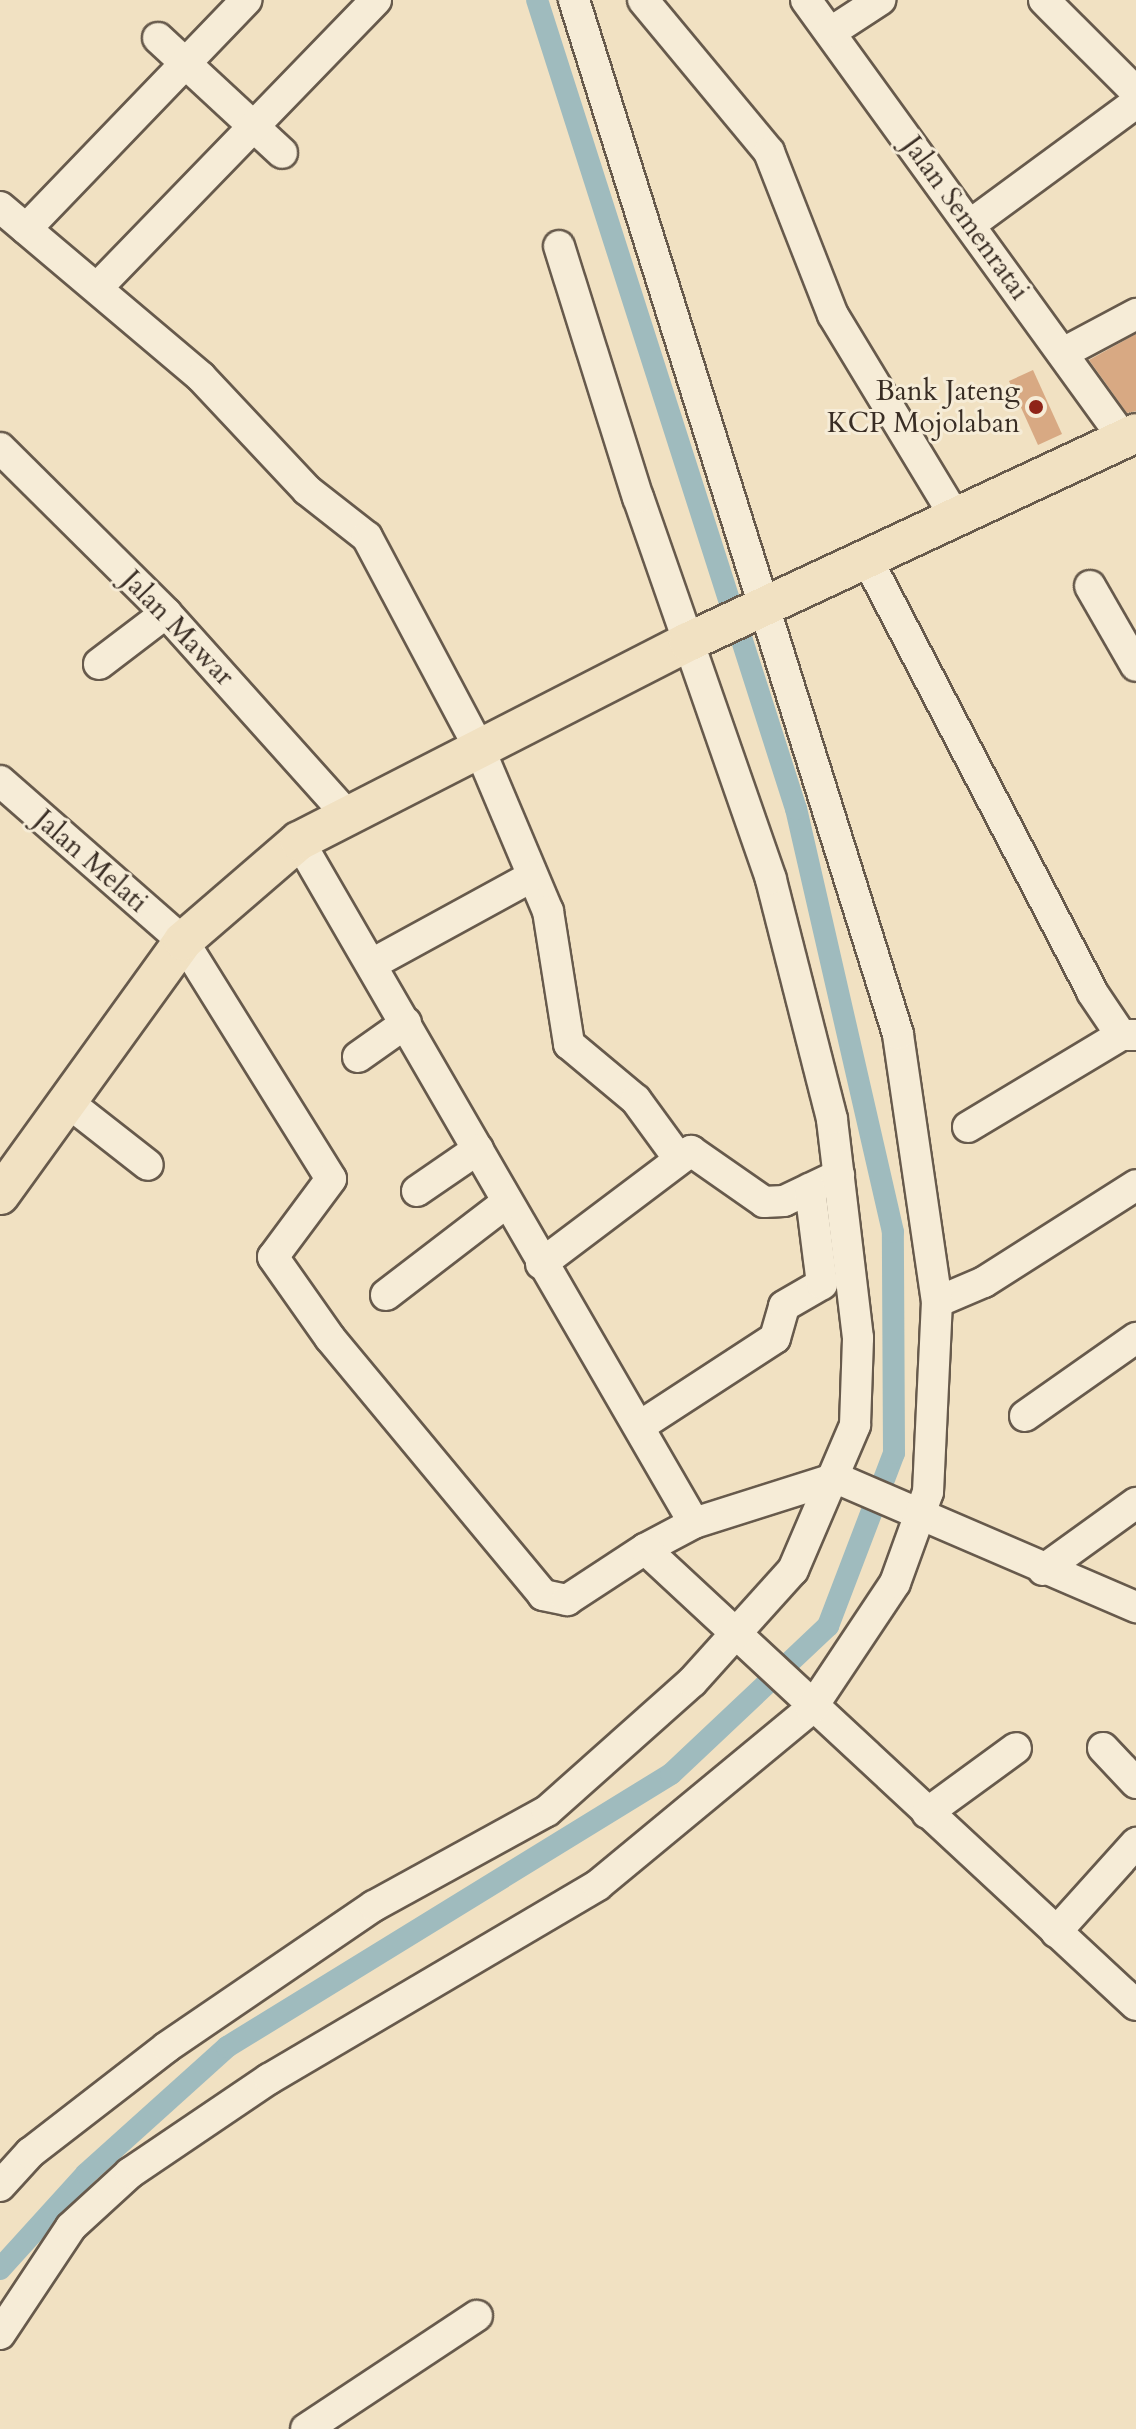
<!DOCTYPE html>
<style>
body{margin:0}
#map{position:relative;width:1136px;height:2429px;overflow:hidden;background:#f1e1c2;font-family:Cardo,serif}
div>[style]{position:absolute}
.canal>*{height:22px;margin:-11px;padding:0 11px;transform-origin:11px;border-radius:11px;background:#9fbbbe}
.building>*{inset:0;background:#d8a983}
.roads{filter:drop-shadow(2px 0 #675a4c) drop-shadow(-2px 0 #675a4c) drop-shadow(0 2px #675a4c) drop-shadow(0 -2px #675a4c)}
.minor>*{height:30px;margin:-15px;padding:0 15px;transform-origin:15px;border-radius:15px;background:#f6ecd7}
.major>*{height:38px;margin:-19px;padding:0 19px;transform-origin:19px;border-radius:19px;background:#f1e1c2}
.dots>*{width:22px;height:22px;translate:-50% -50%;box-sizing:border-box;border:4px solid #f6ecd7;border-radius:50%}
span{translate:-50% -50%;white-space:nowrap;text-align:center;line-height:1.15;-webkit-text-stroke:6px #f6ecd7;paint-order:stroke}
.street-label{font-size:28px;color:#392d24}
.poi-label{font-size:28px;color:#392d24}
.right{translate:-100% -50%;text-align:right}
</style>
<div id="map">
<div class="canal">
<i style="left:0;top:2269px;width:128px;rotate:-47.8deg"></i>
<i style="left:86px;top:2174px;width:190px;rotate:-42deg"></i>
<i style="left:227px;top:2047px;width:521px;rotate:-31.59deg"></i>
<i style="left:671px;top:1774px;width:216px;rotate:-43.3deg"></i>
<i style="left:828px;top:1626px;width:185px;rotate:-69.1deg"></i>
<i style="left:894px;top:1453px;width:221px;rotate:-90.3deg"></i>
<i style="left:893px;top:1232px;width:434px;rotate:-102.9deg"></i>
<i style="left:796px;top:809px;width:849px;rotate:-107.75deg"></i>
</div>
<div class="building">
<i style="clip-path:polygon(1136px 334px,1136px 411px,1127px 413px,1089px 360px)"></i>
<i style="clip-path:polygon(1033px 370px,1062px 434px,1038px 445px,1009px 381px)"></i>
</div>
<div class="roads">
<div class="minor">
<i style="left:643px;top:0;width:197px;rotate:50.3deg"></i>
<i style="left:769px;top:152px;width:175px;rotate:68.6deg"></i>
<i style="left:833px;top:315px;width:234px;rotate:58.8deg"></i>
<i style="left:806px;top:0;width:542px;rotate:54.08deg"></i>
<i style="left:1044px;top:0;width:130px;rotate:45deg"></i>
<i style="left:831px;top:32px;width:59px;rotate:-33.1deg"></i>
<i style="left:158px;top:38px;width:169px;rotate:42.8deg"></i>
<i style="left:0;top:207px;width:263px;rotate:40.2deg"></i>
<i style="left:201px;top:377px;width:155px;rotate:46.8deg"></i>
<i style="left:307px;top:490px;width:76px;rotate:38.1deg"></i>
<i style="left:367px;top:537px;width:239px;rotate:62deg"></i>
<i style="left:479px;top:748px;width:177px;rotate:67.1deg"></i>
<i style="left:548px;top:911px;width:135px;rotate:81deg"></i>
<i style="left:569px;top:1044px;width:87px;rotate:39.9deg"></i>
<i style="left:636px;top:1100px;width:73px;rotate:53.9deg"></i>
<i style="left:971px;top:224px;width:205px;rotate:-36.3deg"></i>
<i style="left:26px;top:229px;width:318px;rotate:-46.1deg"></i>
<i style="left:97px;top:288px;width:401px;rotate:-45.9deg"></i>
<i style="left:1063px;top:353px;width:83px;rotate:-28.1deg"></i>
<i style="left:0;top:448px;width:234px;rotate:44.8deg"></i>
<i style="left:166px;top:613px;width:273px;rotate:48.1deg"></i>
<i style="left:866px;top:557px;width:490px;rotate:62.5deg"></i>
<i style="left:1092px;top:992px;width:52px;rotate:56deg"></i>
<i style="left:1121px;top:1035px;width:15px"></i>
<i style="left:1090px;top:586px;width:92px;rotate:60.1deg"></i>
<i style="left:99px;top:664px;width:84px;rotate:-37.3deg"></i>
<i style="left:0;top:781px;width:243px;rotate:41.2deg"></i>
<i style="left:183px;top:941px;width:280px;rotate:58.1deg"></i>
<i style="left:331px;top:1179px;width:97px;rotate:126.6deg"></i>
<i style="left:273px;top:1257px;width:99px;rotate:54.9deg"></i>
<i style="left:330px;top:1338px;width:334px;rotate:50.3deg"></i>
<i style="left:543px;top:1595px;width:25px;rotate:12deg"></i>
<i style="left:567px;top:1600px;width:93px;rotate:-33.2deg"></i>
<i style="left:299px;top:841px;width:788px;rotate:59.92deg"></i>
<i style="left:694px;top:1523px;width:55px;rotate:152deg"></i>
<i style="left:645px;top:1549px;width:670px;rotate:42.88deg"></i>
<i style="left:372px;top:964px;width:183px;rotate:-28.7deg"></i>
<i style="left:358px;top:1057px;width:59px;rotate:-35.3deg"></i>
<i style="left:65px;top:1100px;width:105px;rotate:38.1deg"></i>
<i style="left:968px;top:1127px;width:179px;rotate:-31deg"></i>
<i style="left:417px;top:1191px;width:74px;rotate:-34.5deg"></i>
<i style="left:541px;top:1264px;width:188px;rotate:-37deg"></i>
<i style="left:691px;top:1151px;width:89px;rotate:34.9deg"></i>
<i style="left:764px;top:1202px;width:20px;rotate:-3deg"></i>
<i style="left:784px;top:1201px;width:61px;rotate:-25.3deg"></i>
<i style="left:386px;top:1295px;width:153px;rotate:-37.5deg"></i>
<i style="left:937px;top:1302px;width:51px;rotate:-23.1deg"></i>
<i style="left:984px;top:1282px;width:180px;rotate:-32.5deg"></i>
<i style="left:1025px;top:1416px;width:136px;rotate:-35.1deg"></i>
<i style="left:640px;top:1426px;width:161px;rotate:-33.1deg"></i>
<i style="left:775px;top:1338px;width:33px;rotate:-74deg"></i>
<i style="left:784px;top:1306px;width:44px;rotate:-30.1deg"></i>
<i style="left:822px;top:1284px;width:96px;rotate:-97.2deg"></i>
<i style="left:694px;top:1523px;width:149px;rotate:-17.6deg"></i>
<i style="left:836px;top:1478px;width:327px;rotate:23.3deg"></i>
<i style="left:1043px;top:1570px;width:115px;rotate:-35.8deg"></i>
<i style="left:1103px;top:1748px;width:48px;rotate:46.7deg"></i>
<i style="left:927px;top:1813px;width:110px;rotate:-36.1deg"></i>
<i style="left:1056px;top:1932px;width:120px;rotate:-48deg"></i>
<i style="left:0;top:2186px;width:45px;rotate:-47.7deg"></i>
<i style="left:30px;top:2153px;width:173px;rotate:-37.7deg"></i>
<i style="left:167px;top:2047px;width:250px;rotate:-34.3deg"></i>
<i style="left:374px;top:1906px;width:197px;rotate:-28.8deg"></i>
<i style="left:547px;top:1811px;width:194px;rotate:-41.7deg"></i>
<i style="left:692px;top:1682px;width:151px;rotate:-48deg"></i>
<i style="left:793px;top:1570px;width:158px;rotate:-66.8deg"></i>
<i style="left:855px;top:1425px;width:87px;rotate:-88deg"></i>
<i style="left:858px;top:1338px;width:221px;rotate:-96.8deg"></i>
<i style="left:832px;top:1119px;width:248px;rotate:-104.3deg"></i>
<i style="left:771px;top:879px;width:404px;rotate:-109.2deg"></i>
<i style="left:638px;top:498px;width:264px;rotate:-107.4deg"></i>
<i style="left:0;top:2334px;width:128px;rotate:-56.4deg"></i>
<i style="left:71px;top:2227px;width:80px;rotate:-42.5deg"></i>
<i style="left:130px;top:2173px;width:168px;rotate:-34.1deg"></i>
<i style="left:269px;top:2079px;width:382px;rotate:-30.5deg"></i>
<i style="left:598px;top:1885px;width:276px;rotate:-39.6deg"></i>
<i style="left:811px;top:1709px;width:151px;rotate:-56.3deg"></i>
<i style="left:895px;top:1583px;width:97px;rotate:-70.1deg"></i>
<i style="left:928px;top:1492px;width:190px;rotate:-87.3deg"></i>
<i style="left:937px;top:1302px;width:271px;rotate:-98.3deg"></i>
<i style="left:898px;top:1034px;width:1084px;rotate:-107.4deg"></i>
<i style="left:306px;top:2429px;width:205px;rotate:-33.5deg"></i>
</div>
<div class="major">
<i style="left:0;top:1195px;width:313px;rotate:-54.2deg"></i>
<i style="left:183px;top:941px;width:153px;rotate:-40.8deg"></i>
<i style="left:299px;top:841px;width:437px;rotate:-27.1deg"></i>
<i style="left:688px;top:642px;width:494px;rotate:-25deg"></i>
</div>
</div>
<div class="dots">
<i style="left:1036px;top:407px;background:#8f2418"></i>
</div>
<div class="street-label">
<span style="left:966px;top:218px;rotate:54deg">Jalan Semenratai</span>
<span style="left:178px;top:628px;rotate:46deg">Jalan Mawar</span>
<span style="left:91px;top:861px;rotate:41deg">Jalan Melati</span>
</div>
<div class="poi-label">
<span class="right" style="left:1020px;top:407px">Bank Jateng<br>KCP Mojolaban</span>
</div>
</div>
